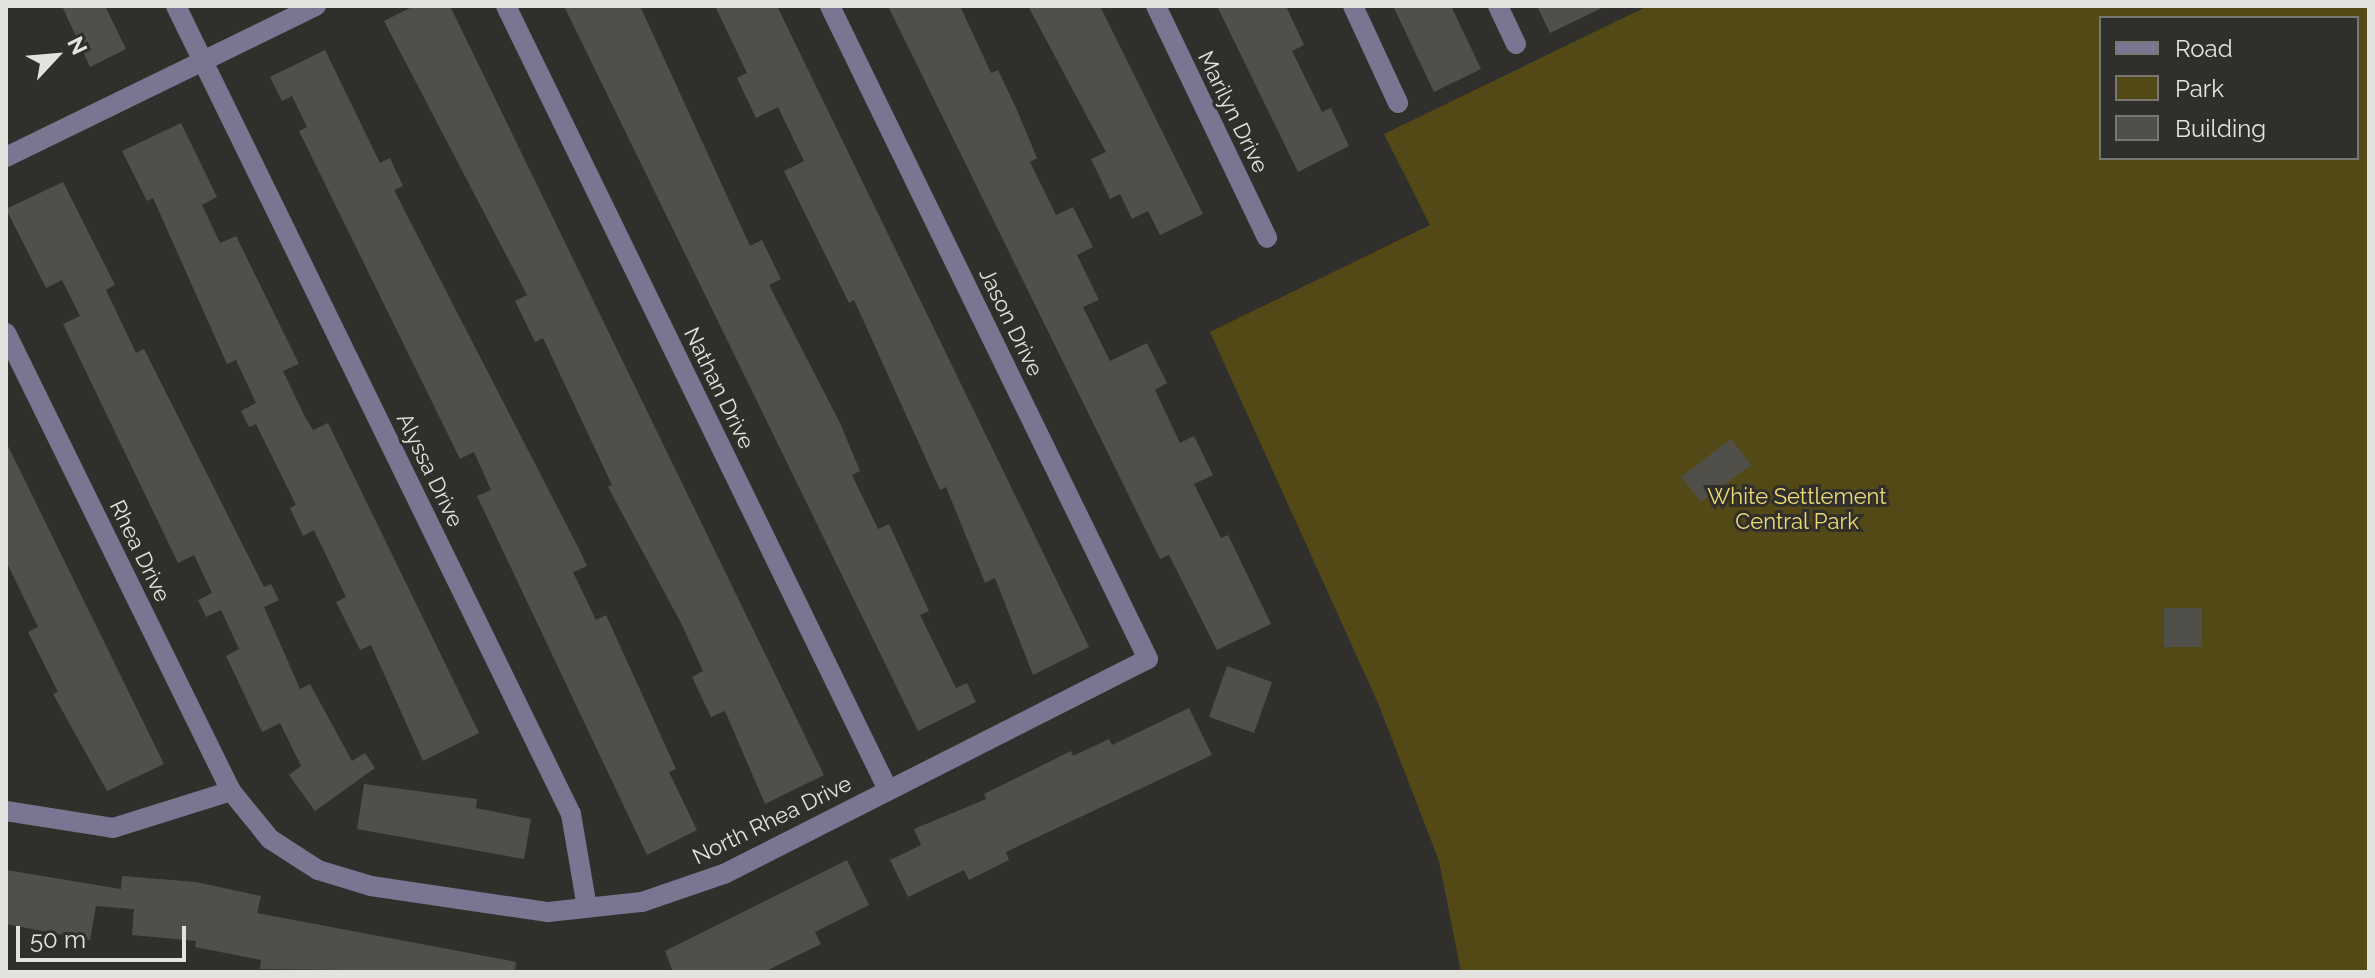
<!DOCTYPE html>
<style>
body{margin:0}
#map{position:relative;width:2375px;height:978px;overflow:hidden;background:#302f2b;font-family:Raleway,sans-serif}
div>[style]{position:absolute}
.green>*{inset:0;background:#534916}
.building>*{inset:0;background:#504f4a}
.minor>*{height:20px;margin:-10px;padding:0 10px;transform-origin:10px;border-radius:10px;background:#7b7592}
span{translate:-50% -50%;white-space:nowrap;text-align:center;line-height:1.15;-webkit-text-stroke:6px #302f2b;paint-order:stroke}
.street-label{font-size:22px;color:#e3e2df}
.park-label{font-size:22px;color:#efda72}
.frame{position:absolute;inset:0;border:8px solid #e3e2df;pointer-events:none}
.legend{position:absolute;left:2099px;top:16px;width:260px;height:144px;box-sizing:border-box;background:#302f2b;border:2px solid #787773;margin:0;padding:10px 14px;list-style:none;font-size:24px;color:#e3e2df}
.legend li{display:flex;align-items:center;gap:16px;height:40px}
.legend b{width:40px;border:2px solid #787773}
.north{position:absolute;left:16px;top:16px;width:80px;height:80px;-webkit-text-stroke:6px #302f2b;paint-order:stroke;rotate:64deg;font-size:22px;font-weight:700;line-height:32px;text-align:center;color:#e3e2df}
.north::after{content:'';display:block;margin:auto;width:28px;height:36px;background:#e3e2df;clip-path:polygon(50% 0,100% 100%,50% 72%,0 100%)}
.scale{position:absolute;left:16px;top:926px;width:170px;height:36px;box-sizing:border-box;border:4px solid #e3e2df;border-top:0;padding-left:10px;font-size:24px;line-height:28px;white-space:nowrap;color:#e3e2df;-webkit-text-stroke:6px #302f2b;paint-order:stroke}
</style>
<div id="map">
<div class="green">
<i style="clip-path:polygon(evenodd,1648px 6px,2369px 6px,2369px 972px,1461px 972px,1439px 861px,1378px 703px,1210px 332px,1430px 225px,1384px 134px,1648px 6px,2101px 18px,2357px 18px,2357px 158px,2101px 158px,2101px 18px)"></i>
</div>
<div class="building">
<i style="clip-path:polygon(62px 6px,105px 6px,126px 49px,90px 67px)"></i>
<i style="clip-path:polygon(414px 6px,450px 6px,824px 775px,765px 804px,725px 711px,711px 717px,692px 677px,703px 671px,682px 625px,608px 487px,612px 485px,543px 338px,535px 342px,515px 301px,527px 295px,384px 21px)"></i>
<i style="clip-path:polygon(564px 6px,640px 6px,750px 246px,762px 240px,781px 279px,769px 285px,840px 423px,860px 471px,852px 475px,878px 529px,889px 524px,929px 611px,920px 615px,956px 688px,967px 683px,976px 702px,918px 731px)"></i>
<i style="clip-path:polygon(715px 6px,777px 6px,1089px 647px,1033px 675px,995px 578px,985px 583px,946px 487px,940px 490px,854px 300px,849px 303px,784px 171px,804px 161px,778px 107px,756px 118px,737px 78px,747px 73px)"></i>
<i style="clip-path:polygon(888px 6px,960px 6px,991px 73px,998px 70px,1017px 110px,1037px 158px,1030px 162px,1056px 215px,1073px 207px,1093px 247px,1077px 255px,1099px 300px,1083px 307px,1110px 361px,1147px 343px,1167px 383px,1155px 390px,1180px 443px,1194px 436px,1213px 475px,1194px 484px,1221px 538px,1228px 535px,1271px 624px,1217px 650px,1169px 555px,1160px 559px)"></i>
<i style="clip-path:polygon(1028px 6px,1100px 6px,1203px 214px,1160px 235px,1148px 211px,1132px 219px,1120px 194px,1110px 199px,1091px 159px,1106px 152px)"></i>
<i style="clip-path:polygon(1217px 6px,1286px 6px,1304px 45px,1292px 51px,1322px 112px,1331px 108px,1349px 146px,1298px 172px)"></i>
<i style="clip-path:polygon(1393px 6px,1451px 6px,1481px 69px,1434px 92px)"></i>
<i style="clip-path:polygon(1537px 6px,1606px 6px,1550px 33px)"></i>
<i style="clip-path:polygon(325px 50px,380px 163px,390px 158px,403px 186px,394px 190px,579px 549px,587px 566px,573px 572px,596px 620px,606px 615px,676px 769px,669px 772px,697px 830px,647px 855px,477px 496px,491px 490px,474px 452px,460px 459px,299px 131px,307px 127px,292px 96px,282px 101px,270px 77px)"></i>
<i style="clip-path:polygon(181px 123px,217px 197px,202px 205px,220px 243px,236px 236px,299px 364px,283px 371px,304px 415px,313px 430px,328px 423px,479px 733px,423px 761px,371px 645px,360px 650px,336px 602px,346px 597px,314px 530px,303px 536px,290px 508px,296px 505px,256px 424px,249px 427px,241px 411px,256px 403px,236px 360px,227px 364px,153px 198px,147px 201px,122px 151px)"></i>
<i style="clip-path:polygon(63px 182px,115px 285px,106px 290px,136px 353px,144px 349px,264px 587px,271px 584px,279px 600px,264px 607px,300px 689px,310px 684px,352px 761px,365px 753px,375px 768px,315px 811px,289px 775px,301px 766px,280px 723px,262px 732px,226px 656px,239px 649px,221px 610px,206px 617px,198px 600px,212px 593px,194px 555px,178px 563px,63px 324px,80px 316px,62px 280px,46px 288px,6px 209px)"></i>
<i style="clip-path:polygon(1731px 439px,1751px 465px,1701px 502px,1681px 477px)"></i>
<i style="clip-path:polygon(6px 442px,164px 764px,107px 791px,53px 694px,58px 692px,28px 632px,38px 627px,6px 561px)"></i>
<i style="clip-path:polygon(2164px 608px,2202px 608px,2202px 647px,2164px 647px)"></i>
<i style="clip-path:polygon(1227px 666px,1272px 682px,1254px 733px,1209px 717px)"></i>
<i style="clip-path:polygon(1189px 708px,1212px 755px,1006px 852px,1009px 860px,969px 880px,964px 870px,908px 897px,890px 860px,921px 845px,914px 829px,986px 799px,984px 794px,1071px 751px,1073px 756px,1109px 739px,1112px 745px)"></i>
<i style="clip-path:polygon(364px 784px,477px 799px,476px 808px,531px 819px,524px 859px,357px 829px)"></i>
<i style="clip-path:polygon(847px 860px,869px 905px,815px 932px,821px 944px,764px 972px,673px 972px,665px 951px)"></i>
<i style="clip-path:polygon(6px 870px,121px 889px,122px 876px,196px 882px,261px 896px,257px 913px,516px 962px,515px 972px,260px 969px,261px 960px,195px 947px,196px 941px,132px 935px,134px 909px,96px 906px,90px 940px,37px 930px,6px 924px)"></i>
</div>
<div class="minor">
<i style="left:176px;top:6px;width:899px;rotate:63.95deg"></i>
<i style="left:571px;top:814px;width:95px;rotate:80.3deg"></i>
<i style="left:506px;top:6px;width:872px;rotate:64.02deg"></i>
<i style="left:1156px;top:6px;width:257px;rotate:64.4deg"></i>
<i style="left:1353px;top:6px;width:107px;rotate:65.1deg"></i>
<i style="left:1498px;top:6px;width:42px;rotate:64.7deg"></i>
<i style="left:6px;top:157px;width:345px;rotate:-26deg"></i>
<i style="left:6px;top:333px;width:510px;rotate:63.84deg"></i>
<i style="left:231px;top:791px;width:62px;rotate:50.9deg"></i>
<i style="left:270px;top:839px;width:57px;rotate:32.9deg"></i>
<i style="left:318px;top:870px;width:55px;rotate:16.8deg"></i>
<i style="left:371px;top:886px;width:179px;rotate:8.4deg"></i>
<i style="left:548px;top:912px;width:95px;rotate:-6.1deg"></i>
<i style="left:642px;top:902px;width:87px;rotate:-18.9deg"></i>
<i style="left:724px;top:874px;width:475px;rotate:-26.9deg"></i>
<i style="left:1148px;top:659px;width:726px;rotate:-115.97deg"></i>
<i style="left:6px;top:811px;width:108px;rotate:9deg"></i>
<i style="left:113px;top:828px;width:124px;rotate:-17.4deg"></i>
</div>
<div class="street-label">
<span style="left:1233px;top:112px;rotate:64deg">Marilyn Drive</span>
<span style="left:1011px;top:322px;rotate:64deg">Jason Drive</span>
<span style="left:719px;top:388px;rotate:64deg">Nathan Drive</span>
<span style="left:430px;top:470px;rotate:64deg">Alyssa Drive</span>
<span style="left:140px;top:551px;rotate:64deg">Rhea Drive</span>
<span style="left:772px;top:820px;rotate:-26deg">North Rhea Drive</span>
</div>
<div class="park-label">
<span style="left:1797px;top:509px">White Settlement<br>Central Park</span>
</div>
<div class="frame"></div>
<ul class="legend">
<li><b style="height:10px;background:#7b7592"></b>Road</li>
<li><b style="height:22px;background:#534916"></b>Park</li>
<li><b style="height:22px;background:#504f4a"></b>Building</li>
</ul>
<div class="north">N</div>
<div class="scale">50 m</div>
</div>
